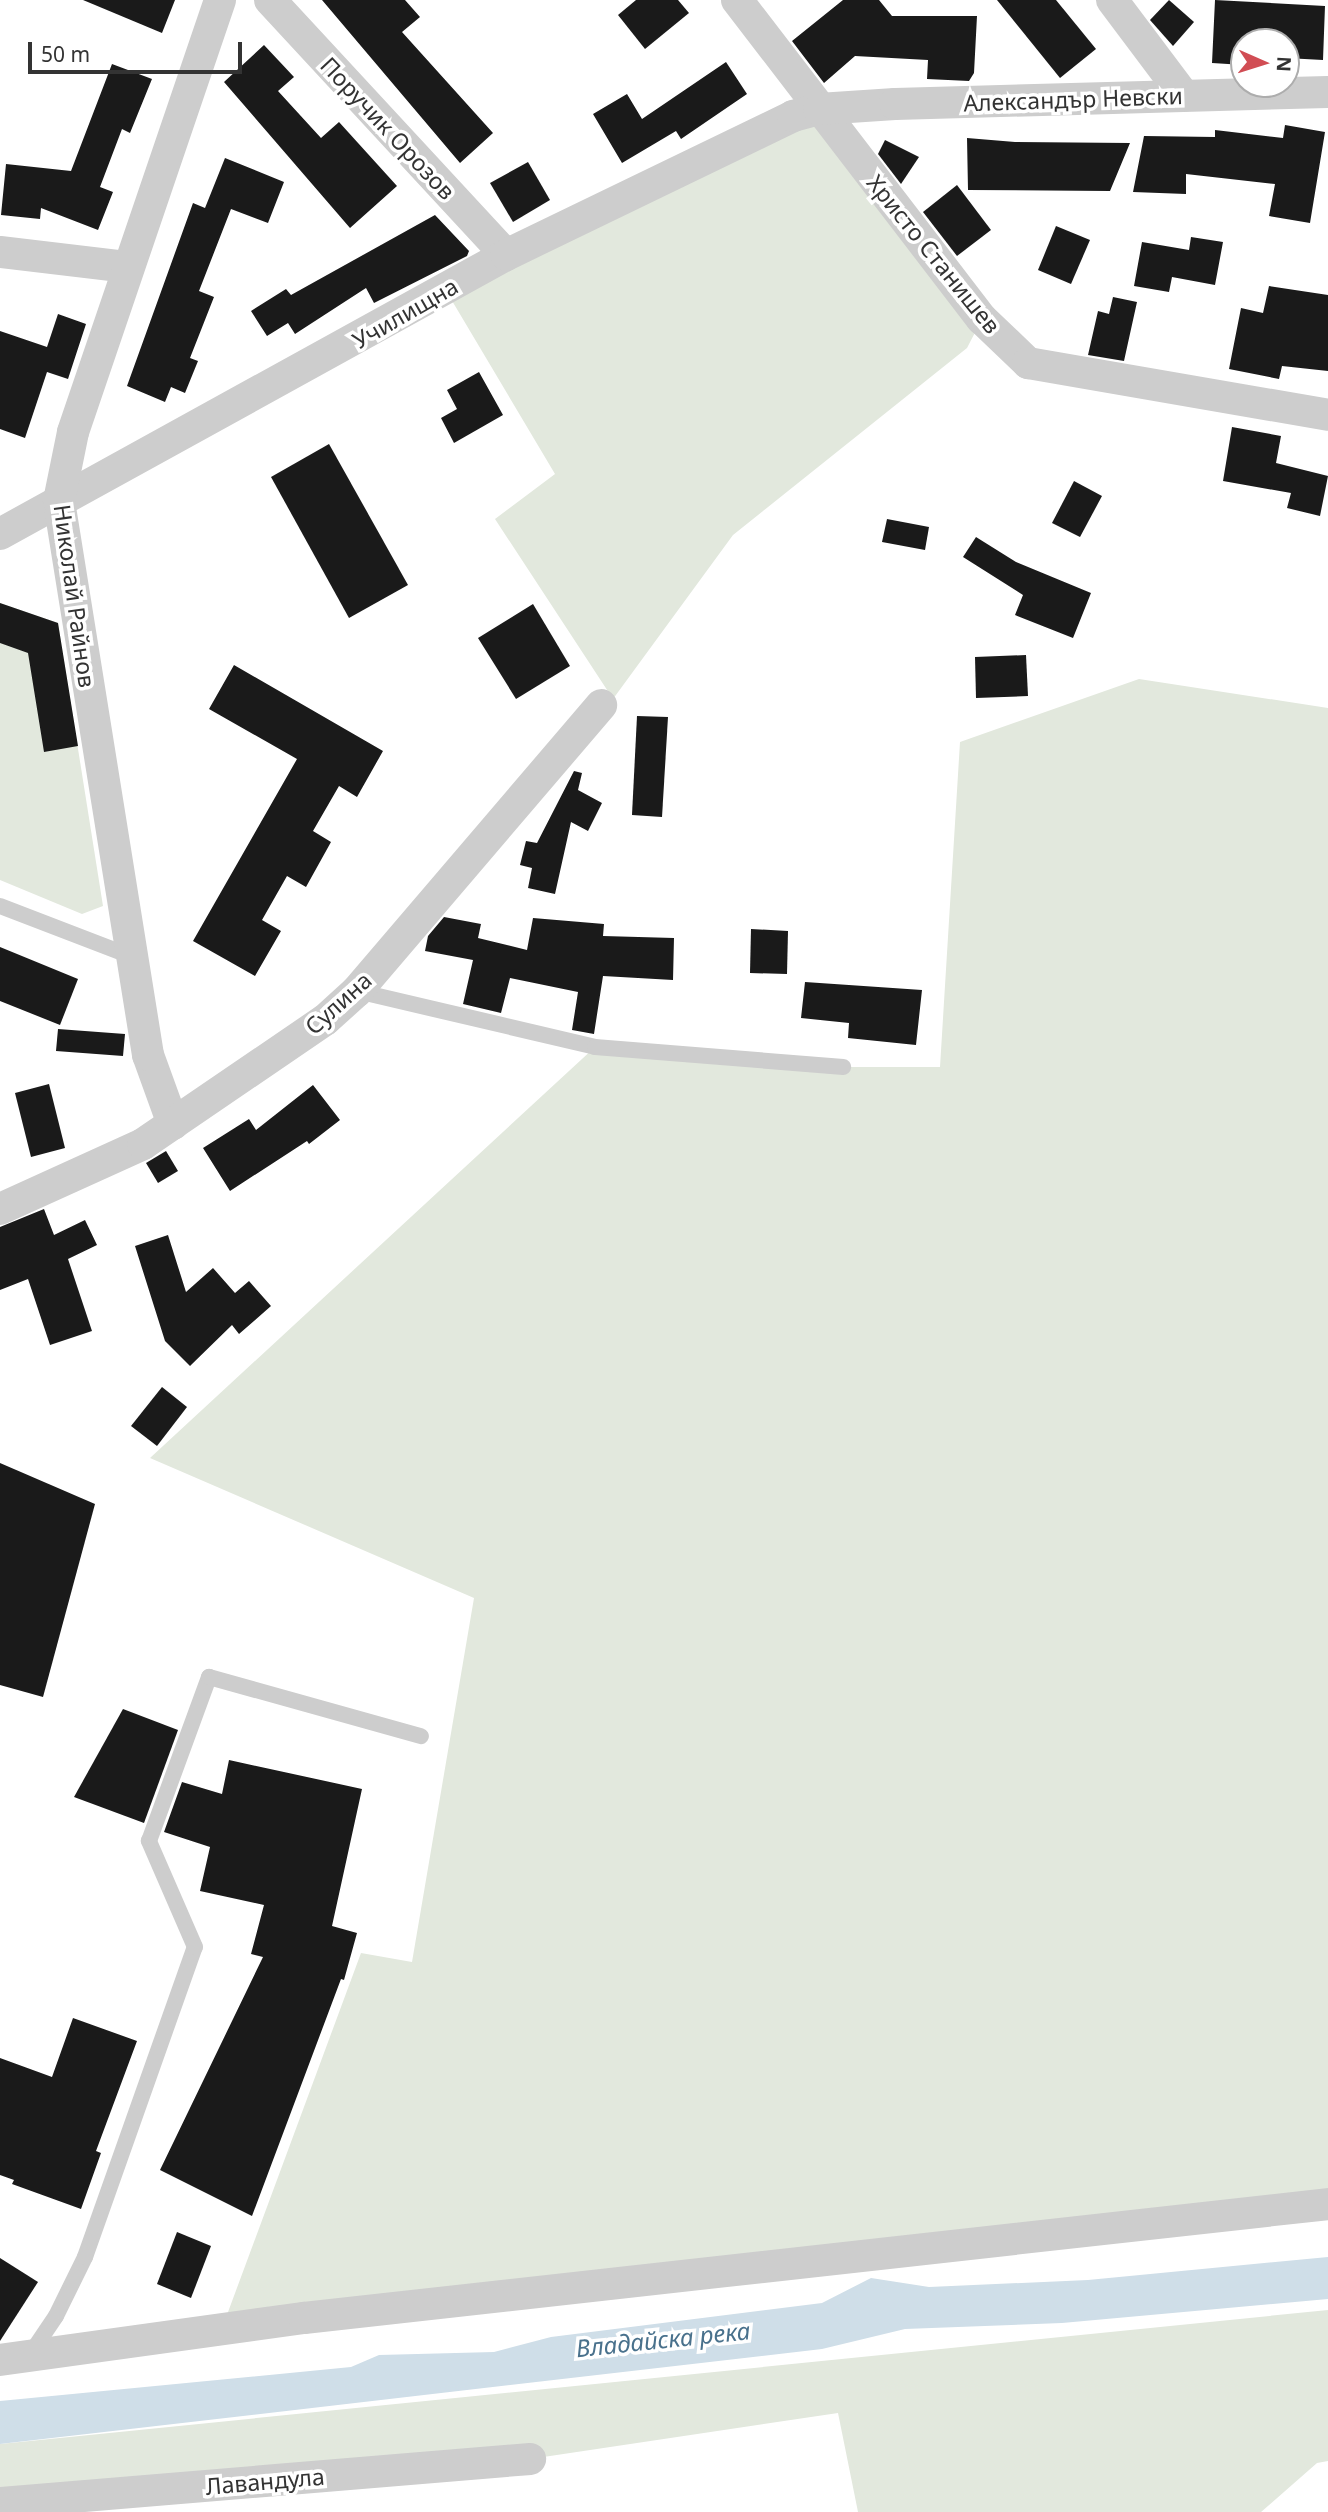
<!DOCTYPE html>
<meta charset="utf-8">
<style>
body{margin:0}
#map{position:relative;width:1328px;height:2512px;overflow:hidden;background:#fff;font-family:"Noto Sans",sans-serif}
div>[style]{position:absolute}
.green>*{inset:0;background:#e2e8dd}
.water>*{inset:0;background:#cfdee8}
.building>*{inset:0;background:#1a1a1a}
.lane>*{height:16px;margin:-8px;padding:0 8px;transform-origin:8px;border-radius:8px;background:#cdcdcd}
.street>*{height:32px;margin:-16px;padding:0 16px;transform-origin:16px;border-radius:16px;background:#cdcdcd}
span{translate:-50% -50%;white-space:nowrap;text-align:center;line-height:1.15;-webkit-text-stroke:7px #fff;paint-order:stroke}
.street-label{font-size:23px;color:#333}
.water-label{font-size:24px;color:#49718c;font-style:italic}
.north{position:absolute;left:1230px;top:28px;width:70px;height:70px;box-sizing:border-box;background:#fff;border:2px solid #adadad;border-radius:50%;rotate:93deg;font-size:19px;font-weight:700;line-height:28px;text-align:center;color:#333}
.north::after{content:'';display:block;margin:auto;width:24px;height:32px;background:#d14d54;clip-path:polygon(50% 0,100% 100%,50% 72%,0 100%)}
.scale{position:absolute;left:28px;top:42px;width:214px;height:32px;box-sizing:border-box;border:4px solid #333;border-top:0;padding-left:9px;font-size:21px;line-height:24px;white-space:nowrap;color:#333;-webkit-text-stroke:5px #fff;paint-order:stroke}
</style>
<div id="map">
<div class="green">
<i style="clip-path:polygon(819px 109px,982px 319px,967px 348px,733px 535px,613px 699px,495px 519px,555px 474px,445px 289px)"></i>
<i style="clip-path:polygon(0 603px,58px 623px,103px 906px,82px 914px,0 880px)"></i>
<i style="clip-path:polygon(1139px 679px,1328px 708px,1328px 2204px,221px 2331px,361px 1953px,412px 1962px,474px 1598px,150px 1458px,595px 1047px,843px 1067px,940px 1067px,960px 742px)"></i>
<i style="clip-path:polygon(1328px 2310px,1328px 2461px,1317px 2463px,1261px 2512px,858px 2512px,838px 2413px,530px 2459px,0 2503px,0 2444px)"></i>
</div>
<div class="water">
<i style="clip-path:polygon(1328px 2257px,1328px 2299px,1062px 2323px,905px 2329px,822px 2349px,0 2444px,0 2401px,351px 2367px,379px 2355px,494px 2352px,551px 2337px,822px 2303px,871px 2278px,929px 2287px,1088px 2280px)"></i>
</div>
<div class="building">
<i style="clip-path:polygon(83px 0,175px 0,162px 33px)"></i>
<i style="clip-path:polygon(322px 0,405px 0,420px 17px,402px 32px,493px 133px,460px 163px)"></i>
<i style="clip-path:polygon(636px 0,678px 0,689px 13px,645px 49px,618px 15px)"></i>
<i style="clip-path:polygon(843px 0,879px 0,892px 16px,977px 16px,974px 73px,969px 81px,927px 79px,928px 60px,855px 56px,824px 83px,792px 41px)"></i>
<i style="clip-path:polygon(997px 0,1056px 0,1096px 49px,1060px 78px)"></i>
<i style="clip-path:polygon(1169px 0,1194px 22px,1173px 46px,1150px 20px)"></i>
<i style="clip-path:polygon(1215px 0,1325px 6px,1323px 60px,1286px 58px,1286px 42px,1244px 42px,1244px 65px,1212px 63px)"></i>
<i style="clip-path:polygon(264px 45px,294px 77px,278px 91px,321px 138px,339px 122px,397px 186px,350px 228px,224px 82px)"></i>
<i style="clip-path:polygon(726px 62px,747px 94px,681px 139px,676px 131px,622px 163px,593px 114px,627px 94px,642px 119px)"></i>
<i style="clip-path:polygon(112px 64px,152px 79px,130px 133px,122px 129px,100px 187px,113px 192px,98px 230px,41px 208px,40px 219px,1px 215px,6px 164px,71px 171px)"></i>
<i style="clip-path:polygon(1285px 125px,1325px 132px,1310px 223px,1269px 216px,1275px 184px,1186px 174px,1186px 194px,1133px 192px,1144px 136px,1215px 137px,1215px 130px,1283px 138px)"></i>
<i style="clip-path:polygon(967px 138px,1015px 142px,1130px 143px,1110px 191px,968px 190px)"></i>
<i style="clip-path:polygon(885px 140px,919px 157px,901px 184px,878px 154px)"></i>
<i style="clip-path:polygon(225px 158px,284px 182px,268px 223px,231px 209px,199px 291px,214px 297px,190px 358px,198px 361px,185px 393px,171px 387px,165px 402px,127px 386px,193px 203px,205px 208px)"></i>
<i style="clip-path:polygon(528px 162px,550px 200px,513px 222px,490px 183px)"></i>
<i style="clip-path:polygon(957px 185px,991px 230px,957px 256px,923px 212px)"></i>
<i style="clip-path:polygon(435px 215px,469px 251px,467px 256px,374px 303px,366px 288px,295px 334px,288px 323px,267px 336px,251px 311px,286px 289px,291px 295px)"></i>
<i style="clip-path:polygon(1056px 226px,1090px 240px,1071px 284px,1038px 270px)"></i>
<i style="clip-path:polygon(1191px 237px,1223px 242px,1215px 285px,1172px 277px,1169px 292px,1134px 286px,1142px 242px,1189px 250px)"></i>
<i style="clip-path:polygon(1269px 286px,1328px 295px,1328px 371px,1282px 366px,1279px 379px,1229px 369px,1241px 308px,1263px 313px)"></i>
<i style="clip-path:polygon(1113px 297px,1137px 302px,1124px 361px,1088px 355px,1098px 311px,1109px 314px)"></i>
<i style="clip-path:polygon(58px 314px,86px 324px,68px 379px,47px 372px,25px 438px,0 429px,0 331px,47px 347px)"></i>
<i style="clip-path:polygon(479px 372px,503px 415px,454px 443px,441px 418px,457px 409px,447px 390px)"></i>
<i style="clip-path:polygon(1232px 427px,1281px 436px,1276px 463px,1328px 476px,1320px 516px,1287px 508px,1291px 493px,1223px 481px)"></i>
<i style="clip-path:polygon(329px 444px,408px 585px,349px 618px,271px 477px)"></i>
<i style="clip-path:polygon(1074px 481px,1102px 496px,1080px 537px,1052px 523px)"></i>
<i style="clip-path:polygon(887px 519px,929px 527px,925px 550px,882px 542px)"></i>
<i style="clip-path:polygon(976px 537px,1016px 562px,1091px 593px,1073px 638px,1015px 615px,1023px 595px,963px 557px)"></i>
<i style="clip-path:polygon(0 603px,58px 623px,78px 746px,44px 752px,28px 653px,0 643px)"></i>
<i style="clip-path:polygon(533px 604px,570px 666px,516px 699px,478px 638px)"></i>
<i style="clip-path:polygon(1026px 655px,1028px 696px,976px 698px,975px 657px)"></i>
<i style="clip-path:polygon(234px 665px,383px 751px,357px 797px,339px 786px,313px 831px,331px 842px,306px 887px,287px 876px,262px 920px,281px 931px,255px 976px,193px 941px,297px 759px,209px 709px)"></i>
<i style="clip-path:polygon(637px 716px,668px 717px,662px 817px,632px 815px)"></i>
<i style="clip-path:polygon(574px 771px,582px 773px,578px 790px,602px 803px,588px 831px,571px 822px,555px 894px,528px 888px,532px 868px,520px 865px,526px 841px,537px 843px)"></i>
<i style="clip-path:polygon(444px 917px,481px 924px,478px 938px,527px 950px,533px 918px,604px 924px,603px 936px,674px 938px,673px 980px,603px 976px,594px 1034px,572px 1030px,578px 992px,510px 978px,501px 1013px,463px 1004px,473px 960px,425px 951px,428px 936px)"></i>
<i style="clip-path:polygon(751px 929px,788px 931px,787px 974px,750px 973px)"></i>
<i style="clip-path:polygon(0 947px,78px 979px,60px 1025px,0 1001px)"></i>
<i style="clip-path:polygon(805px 982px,922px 990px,916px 1045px,848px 1038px,849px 1023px,801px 1018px)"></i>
<i style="clip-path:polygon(58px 1029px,125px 1034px,123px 1056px,56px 1051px)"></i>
<i style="clip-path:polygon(49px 1084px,65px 1148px,31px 1157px,15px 1093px)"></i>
<i style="clip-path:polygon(313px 1085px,340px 1120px,309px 1144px,307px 1141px,230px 1191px,203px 1148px,249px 1119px,256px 1130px)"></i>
<i style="clip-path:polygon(166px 1151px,178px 1171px,158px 1183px,146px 1163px)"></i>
<i style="clip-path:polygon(44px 1209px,54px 1235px,85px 1220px,97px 1245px,68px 1259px,92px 1331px,50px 1345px,28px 1279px,0 1290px,0 1227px)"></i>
<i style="clip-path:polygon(168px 1235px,186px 1292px,213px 1268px,235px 1293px,249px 1281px,271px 1306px,239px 1334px,232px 1325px,190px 1366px,165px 1341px,135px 1246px)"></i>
<i style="clip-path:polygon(162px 1387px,187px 1407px,157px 1446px,131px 1426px)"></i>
<i style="clip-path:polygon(0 1463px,95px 1504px,43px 1697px,0 1685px)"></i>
<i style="clip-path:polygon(123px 1709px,178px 1730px,144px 1823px,74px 1797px)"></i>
<i style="clip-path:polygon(229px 1760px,362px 1789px,332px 1926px,357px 1933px,344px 1980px,341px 1979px,252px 2216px,160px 2170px,263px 1957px,251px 1954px,264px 1905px,200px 1891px,210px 1847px,164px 1832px,182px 1782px,222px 1794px)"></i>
<i style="clip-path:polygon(73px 2018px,137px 2041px,96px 2151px,101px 2153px,81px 2209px,12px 2184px,14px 2180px,0 2175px,0 2058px,52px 2077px)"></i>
<i style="clip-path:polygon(177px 2232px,211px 2246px,191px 2298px,157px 2284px)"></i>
<i style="clip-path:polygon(0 2258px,38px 2282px,0 2341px)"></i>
</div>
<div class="lane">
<i style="left:0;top:906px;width:142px;rotate:21deg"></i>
<i style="left:357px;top:991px;width:244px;rotate:13.2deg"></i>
<i style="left:595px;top:1047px;width:249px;rotate:4.6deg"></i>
<i style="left:29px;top:2356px;width:48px;rotate:-56deg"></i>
<i style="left:56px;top:2316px;width:66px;rotate:-63.8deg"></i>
<i style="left:85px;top:2257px;width:329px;rotate:-70.5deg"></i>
<i style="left:195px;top:1947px;width:116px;rotate:-113.5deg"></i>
<i style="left:149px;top:1841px;width:175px;rotate:-69.9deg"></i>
<i style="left:209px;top:1677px;width:220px;rotate:15.6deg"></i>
</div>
<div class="street">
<i style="left:270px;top:0;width:347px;rotate:47.2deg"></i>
<i style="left:737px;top:0;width:402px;rotate:52.5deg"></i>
<i style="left:982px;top:319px;width:64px;rotate:43.7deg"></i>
<i style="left:1028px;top:363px;width:304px;rotate:9.8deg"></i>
<i style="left:1112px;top:0;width:120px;rotate:53.1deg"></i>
<i style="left:0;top:252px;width:129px;rotate:6.7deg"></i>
<i style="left:0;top:534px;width:578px;rotate:-28.87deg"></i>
<i style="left:506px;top:255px;width:319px;rotate:-25.8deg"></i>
<i style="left:793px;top:116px;width:27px;rotate:-15deg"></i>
<i style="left:819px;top:109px;width:76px;rotate:-3.8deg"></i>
<i style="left:895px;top:104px;width:433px;rotate:-1.6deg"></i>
<i style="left:173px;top:1124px;width:73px;rotate:-109.9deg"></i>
<i style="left:148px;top:1055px;width:561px;rotate:-99.13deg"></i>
<i style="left:59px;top:501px;width:70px;rotate:-78.5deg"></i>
<i style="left:73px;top:432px;width:456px;rotate:-71.2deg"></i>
<i style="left:0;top:1209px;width:157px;rotate:-24.4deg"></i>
<i style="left:143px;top:1144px;width:220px;rotate:-34.3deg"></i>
<i style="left:325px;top:1020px;width:43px;rotate:-42.2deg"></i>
<i style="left:357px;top:991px;width:376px;rotate:-49.5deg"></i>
<i style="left:0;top:2360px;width:307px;rotate:-7.9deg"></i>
<i style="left:304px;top:2318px;width:1030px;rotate:-6.35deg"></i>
<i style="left:0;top:2503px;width:532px;rotate:-4.75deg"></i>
</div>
<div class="street-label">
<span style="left:1073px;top:99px;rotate:-2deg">Александър Невски</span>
<span style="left:388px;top:128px;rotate:47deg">Поручик Орозов</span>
<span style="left:934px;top:254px;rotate:51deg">Христо Станишев</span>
<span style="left:405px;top:313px;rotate:-30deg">Училищна</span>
<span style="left:75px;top:596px;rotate:82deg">Николай Райнов</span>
<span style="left:338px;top:1003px;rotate:-42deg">Сулина</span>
<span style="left:265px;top:2481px;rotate:-5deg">Лавандула</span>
</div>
<div class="water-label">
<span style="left:663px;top:2339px;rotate:-6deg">Владайска река</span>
</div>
<div class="north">N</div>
<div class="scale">50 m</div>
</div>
